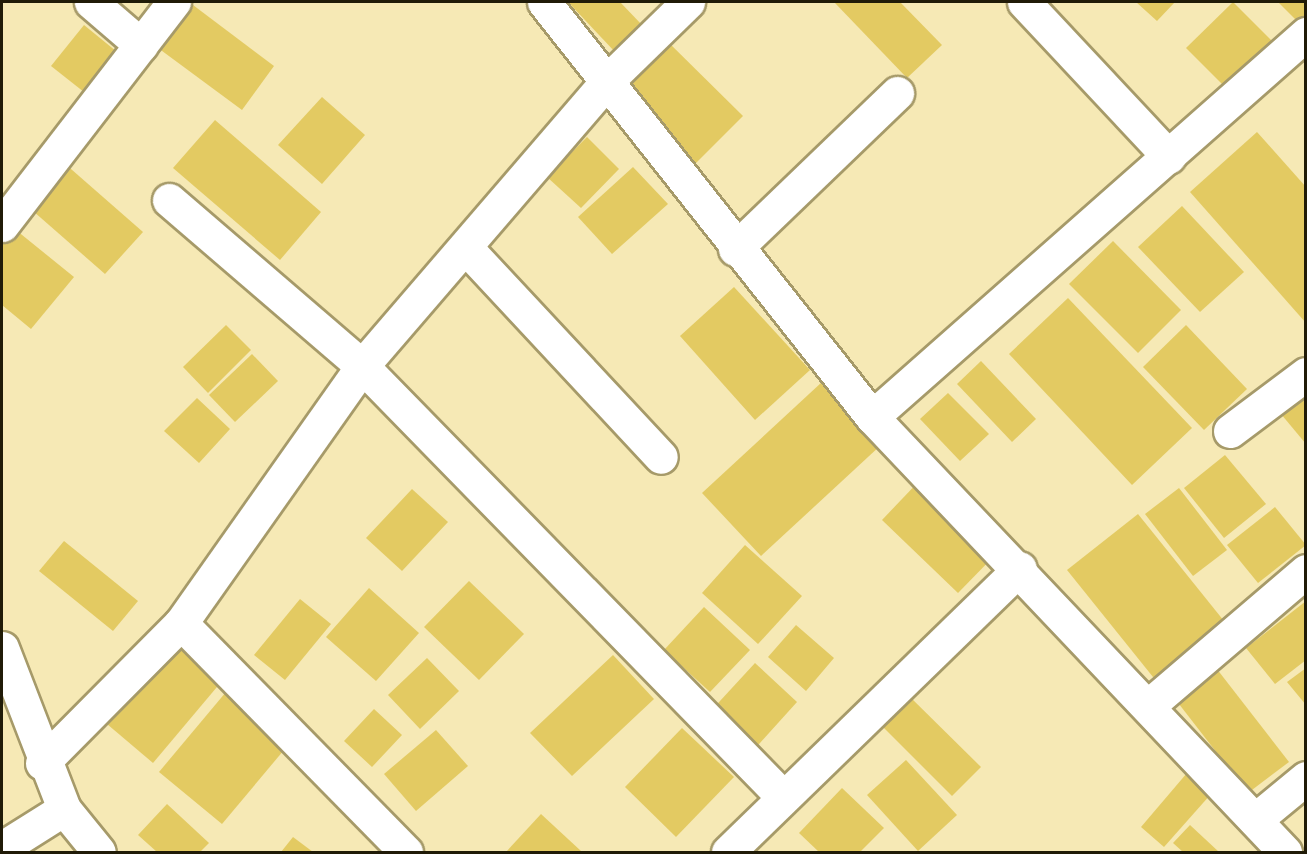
<!DOCTYPE html>
<style>
body{margin:0}
#map{position:relative;width:1307px;height:854px;overflow:hidden;background:#f6e9b5;font-family:"Roboto Serif",serif}
div>[style]{position:absolute}
.building>*{inset:0;background:#e3ca62}
.roads{filter:drop-shadow(2px 0 #a69a69) drop-shadow(-2px 0 #a69a69) drop-shadow(0 2px #a69a69) drop-shadow(0 -2px #a69a69)}
.street>*{height:33px;margin:-16.5px;padding:0 16.5px;transform-origin:16.5px;border-radius:16.5px;background:#fff}
span{translate:-50% -50%;white-space:nowrap;text-align:center;line-height:1.15;-webkit-text-stroke:4.5px #fef6d7;paint-order:stroke}
.frame{position:absolute;inset:0;border:3px solid #201b07;pointer-events:none}
</style>
<div id="map">
<div class="building">
<i style="clip-path:polygon(189px 2px,274px 66px,242px 110px,154px 45px)"></i>
<i style="clip-path:polygon(568px 2px,620px 2px,643px 26px,615px 52px)"></i>
<i style="clip-path:polygon(834px 2px,900px 2px,942px 45px,907px 78px)"></i>
<i style="clip-path:polygon(1136px 2px,1175px 2px,1157px 21px)"></i>
<i style="clip-path:polygon(1233px 2px,1278px 47px,1231px 93px,1186px 48px)"></i>
<i style="clip-path:polygon(1278px 2px,1306px 2px,1306px 27px,1304px 28px)"></i>
<i style="clip-path:polygon(84px 25px,122px 56px,89px 96px,51px 66px)"></i>
<i style="clip-path:polygon(663px 37px,743px 116px,696px 163px,615px 85px)"></i>
<i style="clip-path:polygon(322px 97px,365px 135px,322px 184px,278px 145px)"></i>
<i style="clip-path:polygon(215px 120px,321px 212px,280px 260px,173px 168px)"></i>
<i style="clip-path:polygon(1257px 132px,1306px 187px,1306px 323px,1190px 192px)"></i>
<i style="clip-path:polygon(587px 137px,619px 169px,581px 208px,547px 177px)"></i>
<i style="clip-path:polygon(63px 162px,143px 232px,105px 274px,25px 204px)"></i>
<i style="clip-path:polygon(633px 167px,668px 204px,612px 254px,578px 217px)"></i>
<i style="clip-path:polygon(1182px 206px,1244px 272px,1200px 312px,1138px 247px)"></i>
<i style="clip-path:polygon(11px 226px,74px 277px,31px 329px,2px 305px,2px 238px)"></i>
<i style="clip-path:polygon(1113px 241px,1181px 310px,1138px 353px,1069px 284px)"></i>
<i style="clip-path:polygon(734px 287px,810px 370px,755px 420px,680px 336px)"></i>
<i style="clip-path:polygon(1068px 298px,1192px 428px,1132px 485px,1009px 354px)"></i>
<i style="clip-path:polygon(226px 325px,251px 350px,208px 393px,183px 367px)"></i>
<i style="clip-path:polygon(1186px 325px,1247px 389px,1204px 430px,1143px 367px)"></i>
<i style="clip-path:polygon(252px 354px,278px 381px,235px 422px,209px 395px)"></i>
<i style="clip-path:polygon(981px 361px,1036px 419px,1012px 442px,957px 384px)"></i>
<i style="clip-path:polygon(822px 382px,881px 445px,761px 556px,702px 493px)"></i>
<i style="clip-path:polygon(1306px 385px,1306px 444px,1276px 408px)"></i>
<i style="clip-path:polygon(948px 393px,989px 434px,960px 461px,920px 419px)"></i>
<i style="clip-path:polygon(197px 398px,230px 429px,199px 463px,164px 431px)"></i>
<i style="clip-path:polygon(1225px 455px,1266px 504px,1224px 538px,1184px 488px)"></i>
<i style="clip-path:polygon(922px 478px,999px 551px,958px 593px,882px 520px)"></i>
<i style="clip-path:polygon(1179px 488px,1227px 550px,1193px 576px,1145px 514px)"></i>
<i style="clip-path:polygon(412px 489px,448px 522px,402px 571px,366px 538px)"></i>
<i style="clip-path:polygon(1275px 507px,1306px 545px,1258px 583px,1227px 545px)"></i>
<i style="clip-path:polygon(1138px 514px,1228px 626px,1157px 682px,1067px 570px)"></i>
<i style="clip-path:polygon(64px 541px,138px 601px,113px 631px,39px 571px)"></i>
<i style="clip-path:polygon(745px 545px,802px 596px,758px 644px,702px 593px)"></i>
<i style="clip-path:polygon(469px 581px,524px 634px,479px 680px,424px 627px)"></i>
<i style="clip-path:polygon(369px 588px,419px 633px,376px 681px,326px 637px)"></i>
<i style="clip-path:polygon(300px 599px,331px 624px,285px 680px,254px 655px)"></i>
<i style="clip-path:polygon(1306px 601px,1306px 660px,1275px 684px,1246px 648px)"></i>
<i style="clip-path:polygon(704px 607px,750px 650px,710px 692px,664px 650px)"></i>
<i style="clip-path:polygon(796px 625px,834px 658px,806px 691px,768px 657px)"></i>
<i style="clip-path:polygon(176px 642px,222px 681px,153px 763px,107px 724px)"></i>
<i style="clip-path:polygon(613px 655px,654px 699px,572px 776px,530px 733px)"></i>
<i style="clip-path:polygon(427px 658px,459px 691px,420px 729px,388px 695px)"></i>
<i style="clip-path:polygon(755px 663px,797px 702px,751px 753px,708px 714px)"></i>
<i style="clip-path:polygon(1213px 664px,1289px 762px,1248px 793px,1172px 695px)"></i>
<i style="clip-path:polygon(1306px 668px,1306px 705px,1287px 682px)"></i>
<i style="clip-path:polygon(226px 692px,289px 744px,222px 824px,159px 772px)"></i>
<i style="clip-path:polygon(906px 693px,981px 767px,952px 796px,878px 722px)"></i>
<i style="clip-path:polygon(374px 709px,402px 735px,372px 767px,344px 741px)"></i>
<i style="clip-path:polygon(682px 728px,734px 777px,676px 837px,625px 787px)"></i>
<i style="clip-path:polygon(436px 730px,468px 766px,416px 811px,384px 774px)"></i>
<i style="clip-path:polygon(906px 760px,957px 815px,918px 851px,867px 795px)"></i>
<i style="clip-path:polygon(1187px 773px,1211px 794px,1164px 847px,1141px 827px)"></i>
<i style="clip-path:polygon(842px 788px,884px 828px,860px 852px,819px 852px,799px 833px)"></i>
<i style="clip-path:polygon(167px 804px,209px 843px,200px 852px,157px 852px,138px 835px)"></i>
<i style="clip-path:polygon(541px 814px,581px 851px,580px 852px,506px 852px)"></i>
<i style="clip-path:polygon(1190px 825px,1219px 852px,1183px 852px,1173px 843px)"></i>
<i style="clip-path:polygon(293px 837px,313px 852px,281px 852px)"></i>
</div>
<div class="roads">
<div class="street">
<i style="left:91px;top:2px;width:66px;rotate:40.7deg"></i>
<i style="left:544px;top:2px;width:529px;rotate:51.68deg"></i>
<i style="left:872px;top:417px;width:600px;rotate:46.49deg"></i>
<i style="left:1024px;top:2px;width:212px;rotate:46.9deg"></i>
<i style="left:169px;top:200px;width:255px;rotate:40.7deg"></i>
<i style="left:362px;top:366px;width:602px;rotate:45.67deg"></i>
<i style="left:2px;top:225px;width:282px;rotate:-52.4deg"></i>
<i style="left:467px;top:249px;width:284px;rotate:47deg"></i>
<i style="left:735px;top:249px;width:225px;rotate:-43.9deg"></i>
<i style="left:872px;top:417px;width:579px;rotate:-41.43deg"></i>
<i style="left:1230px;top:431px;width:95px;rotate:-36.9deg"></i>
<i style="left:181px;top:623px;width:321px;rotate:45.5deg"></i>
<i style="left:2px;top:648px;width:173px;rotate:68.9deg"></i>
<i style="left:64px;top:809px;width:55px;rotate:50.9deg"></i>
<i style="left:1148px;top:706px;width:208px;rotate:-40.5deg"></i>
<i style="left:42px;top:763px;width:197px;rotate:-45.2deg"></i>
<i style="left:181px;top:623px;width:314px;rotate:-54.8deg"></i>
<i style="left:362px;top:366px;width:373px;rotate:-49.3deg"></i>
<i style="left:605px;top:83px;width:116px;rotate:-44.3deg"></i>
<i style="left:1255px;top:820px;width:66px;rotate:-39.5deg"></i>
<i style="left:2px;top:848px;width:73px;rotate:-32.2deg"></i>
<i style="left:728px;top:852px;width:407px;rotate:-44.2deg"></i>
</div>
</div>
<div class="frame"></div>
</div>
